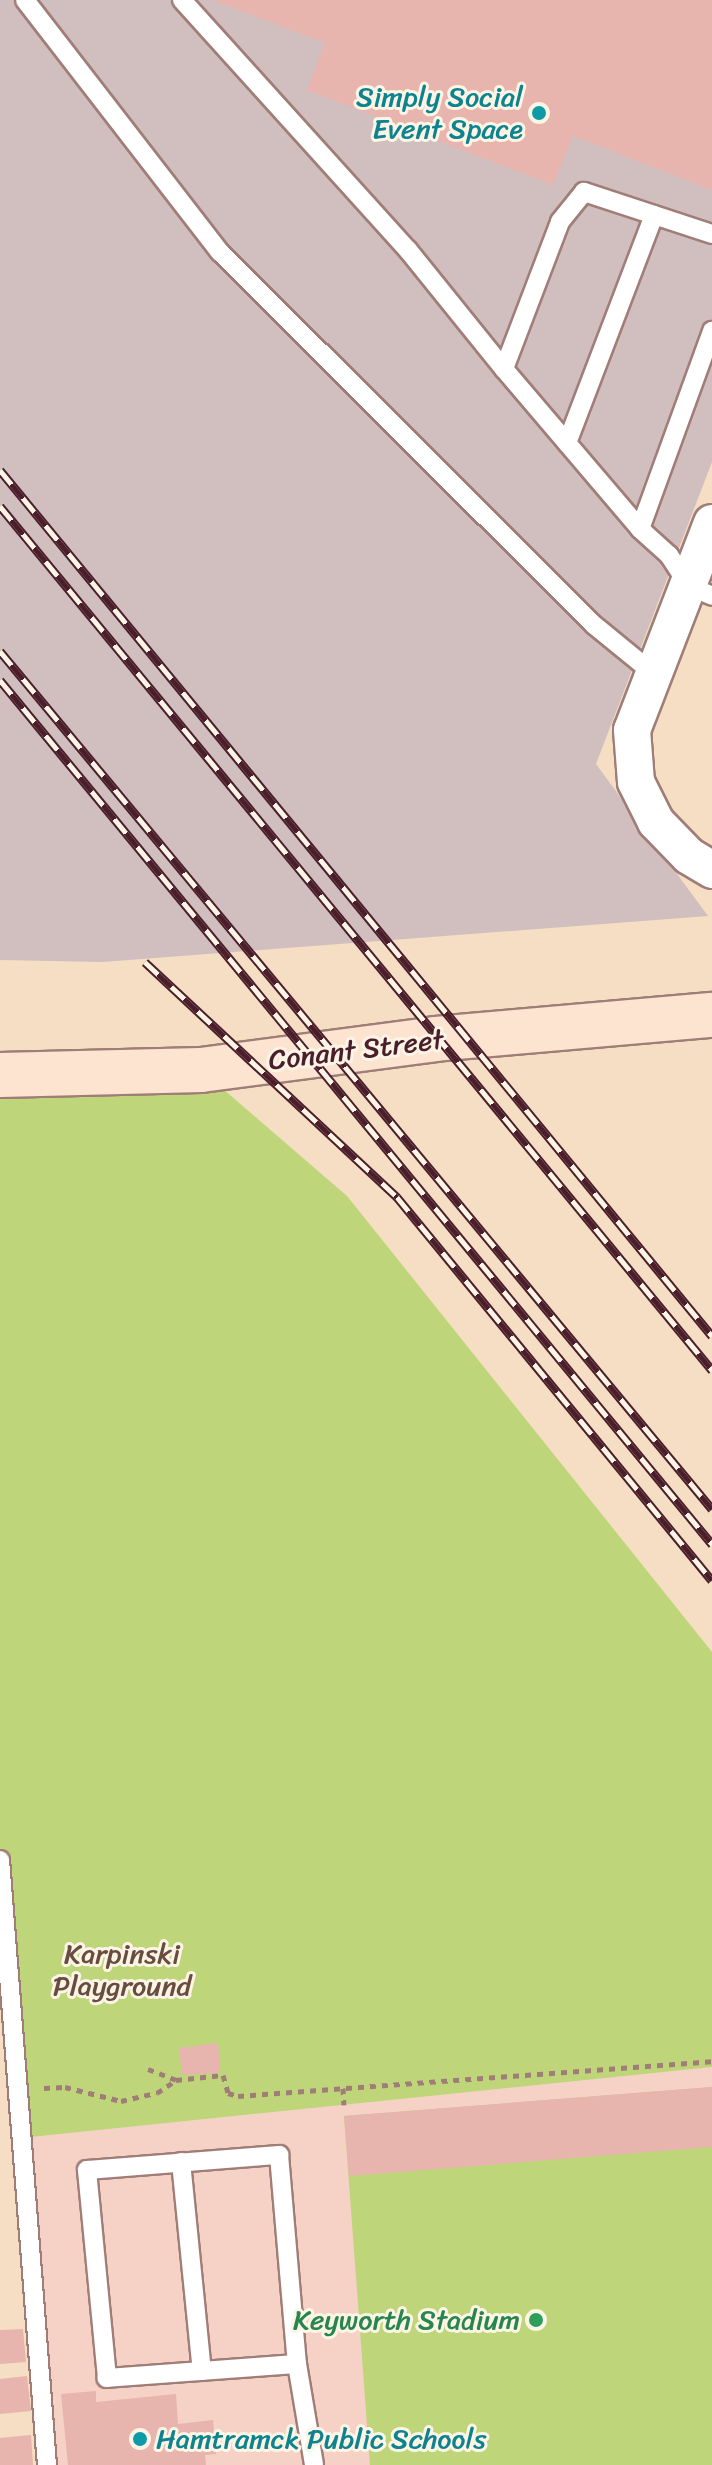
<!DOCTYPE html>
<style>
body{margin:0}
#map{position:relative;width:712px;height:2465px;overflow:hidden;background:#f5dec3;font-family:Sriracha,sans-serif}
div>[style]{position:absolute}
.built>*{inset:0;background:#f6d1c5}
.industrial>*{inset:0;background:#d1bfbf}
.green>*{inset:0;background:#bed57a}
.building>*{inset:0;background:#e8b4ae}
.path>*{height:5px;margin-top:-2.5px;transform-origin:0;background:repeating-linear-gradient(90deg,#a07e77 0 6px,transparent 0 12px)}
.roads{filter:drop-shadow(2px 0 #a07e77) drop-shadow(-2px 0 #a07e77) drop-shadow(0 2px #a07e77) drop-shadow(0 -2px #a07e77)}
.service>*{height:18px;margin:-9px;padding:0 9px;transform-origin:9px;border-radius:9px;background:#fff}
.minor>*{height:36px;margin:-18px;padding:0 18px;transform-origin:18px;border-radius:18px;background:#fff}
.secondary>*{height:44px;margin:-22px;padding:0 22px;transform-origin:22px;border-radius:22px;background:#fde4d1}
.rail>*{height:9px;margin-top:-4.5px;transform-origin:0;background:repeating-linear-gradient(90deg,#fcf5e5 0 18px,#4a1f2b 0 36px);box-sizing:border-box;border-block:2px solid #4a1f2b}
.dots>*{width:22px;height:22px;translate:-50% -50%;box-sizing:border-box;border:4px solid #fcf5e5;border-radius:50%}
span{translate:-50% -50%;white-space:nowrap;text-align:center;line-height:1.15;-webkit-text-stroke:6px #fcf5e5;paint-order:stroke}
.culture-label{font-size:28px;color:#0d838f}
.right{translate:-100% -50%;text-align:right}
.left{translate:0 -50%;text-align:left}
.street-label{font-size:28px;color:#4a1f2b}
.park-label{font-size:28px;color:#674c3f}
.leisure-label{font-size:28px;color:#27864d}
</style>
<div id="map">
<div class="built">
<i style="clip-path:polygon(712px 2067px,712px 2465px,47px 2465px,21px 2138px)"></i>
</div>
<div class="industrial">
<i style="clip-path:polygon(0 0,712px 0,712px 462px,596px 764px,708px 916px,103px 962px,0 960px)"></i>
</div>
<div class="green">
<i style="clip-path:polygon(201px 1070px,347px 1196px,712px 1652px,712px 2067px,21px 2138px,0 1860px,0 1075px)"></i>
<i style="clip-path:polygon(712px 2087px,712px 2465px,370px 2465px,344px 2116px)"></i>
</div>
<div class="building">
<i style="clip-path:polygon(213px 0,712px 0,712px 190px,573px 136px,553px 185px,307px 90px,325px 43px)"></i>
<i style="clip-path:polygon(218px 2043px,220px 2073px,182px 2075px,179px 2048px)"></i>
<i style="clip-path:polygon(712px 2087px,712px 2147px,349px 2176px,344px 2116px)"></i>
<i style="clip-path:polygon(23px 2329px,26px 2362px,0 2364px,0 2330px)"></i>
<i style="clip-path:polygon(27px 2376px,31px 2411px,0 2414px,0 2379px)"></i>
<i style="clip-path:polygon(96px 2391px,96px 2402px,176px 2394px,178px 2424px,213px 2420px,216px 2454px,205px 2455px,206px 2465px,68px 2465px,61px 2394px)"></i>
<i style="clip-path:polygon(31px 2435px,33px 2465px,0 2465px,0 2438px)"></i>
</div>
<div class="path">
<i style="left:148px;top:2069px;width:30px;rotate:21deg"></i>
<i style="left:176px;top:2080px;width:47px;rotate:-6.1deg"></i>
<i style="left:223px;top:2075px;width:19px;rotate:74deg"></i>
<i style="left:228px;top:2093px;width:10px;rotate:17deg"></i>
<i style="left:238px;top:2096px;width:475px;rotate:-4.2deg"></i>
<i style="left:44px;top:2088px;width:21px;rotate:-3deg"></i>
<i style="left:65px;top:2087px;width:58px;rotate:14deg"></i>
<i style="left:121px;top:2101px;width:37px;rotate:-13deg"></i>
<i style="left:157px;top:2093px;width:22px;rotate:-34deg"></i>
<i style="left:343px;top:2088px;width:17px;rotate:87deg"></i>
</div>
<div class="roads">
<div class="service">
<i style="left:25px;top:0;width:319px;rotate:52.3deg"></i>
<i style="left:220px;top:252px;width:528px;rotate:44.92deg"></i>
<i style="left:594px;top:625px;width:77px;rotate:39.2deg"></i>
<i style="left:182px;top:0;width:337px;rotate:47.9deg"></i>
<i style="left:408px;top:250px;width:153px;rotate:51.1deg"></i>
<i style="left:712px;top:234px;width:135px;rotate:-161.8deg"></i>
<i style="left:584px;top:192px;width:38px;rotate:129deg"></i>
<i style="left:560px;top:222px;width:157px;rotate:110.9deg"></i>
<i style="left:504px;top:369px;width:210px;rotate:49.6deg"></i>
<i style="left:640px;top:529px;width:39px;rotate:42deg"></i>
<i style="left:669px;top:555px;width:37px;rotate:57deg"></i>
<i style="left:689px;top:586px;width:25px;rotate:23deg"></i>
<i style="left:567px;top:443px;width:244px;rotate:-69.1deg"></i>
<i style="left:640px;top:529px;width:211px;rotate:-70deg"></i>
<i style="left:0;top:1860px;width:607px;rotate:85.56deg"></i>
<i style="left:181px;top:2162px;width:210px;rotate:84.3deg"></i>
<i style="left:297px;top:2364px;width:191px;rotate:175.8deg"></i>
<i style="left:107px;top:2378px;width:209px;rotate:-95.5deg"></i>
<i style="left:87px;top:2170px;width:193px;rotate:-4.5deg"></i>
<i style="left:279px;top:2155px;width:210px;rotate:85.1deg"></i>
<i style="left:297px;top:2364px;width:102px;rotate:80.4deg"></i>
</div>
<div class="minor">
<i style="left:712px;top:523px;width:222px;rotate:111.1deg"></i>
<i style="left:632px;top:730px;width:52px;rotate:85.6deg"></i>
<i style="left:636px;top:782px;width:45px;rotate:63.4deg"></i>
<i style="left:656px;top:822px;width:47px;rotate:45.9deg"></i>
<i style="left:689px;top:856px;width:27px;rotate:31deg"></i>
</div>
<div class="secondary">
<i style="left:0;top:1075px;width:201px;rotate:-1.4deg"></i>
<i style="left:201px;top:1070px;width:236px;rotate:-7.5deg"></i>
<i style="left:435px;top:1039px;width:278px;rotate:-5deg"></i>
</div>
</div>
<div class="rail">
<i style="left:0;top:470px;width:1121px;rotate:50.57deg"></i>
<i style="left:0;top:506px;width:1120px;rotate:50.51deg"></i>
<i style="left:0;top:651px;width:1115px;rotate:50.31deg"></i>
<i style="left:0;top:680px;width:1120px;rotate:50.51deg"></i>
<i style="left:145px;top:962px;width:345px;rotate:43deg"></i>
<i style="left:397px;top:1197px;width:496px;rotate:50.6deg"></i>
</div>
<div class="dots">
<i style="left:539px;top:113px;background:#0f9aa8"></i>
<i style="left:536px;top:2320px;background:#2e9e5b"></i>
<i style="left:140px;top:2439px;background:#0f9aa8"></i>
</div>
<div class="culture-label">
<span class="right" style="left:523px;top:113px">Simply Social<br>Event Space</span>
<span class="left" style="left:156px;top:2439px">Hamtramck Public Schools</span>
</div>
<div class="street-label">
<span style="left:356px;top:1050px;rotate:-7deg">Conant Street</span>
</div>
<div class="park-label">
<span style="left:122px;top:1970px">Karpinski<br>Playground</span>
</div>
<div class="leisure-label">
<span class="right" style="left:520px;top:2320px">Keyworth Stadium</span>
</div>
</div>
